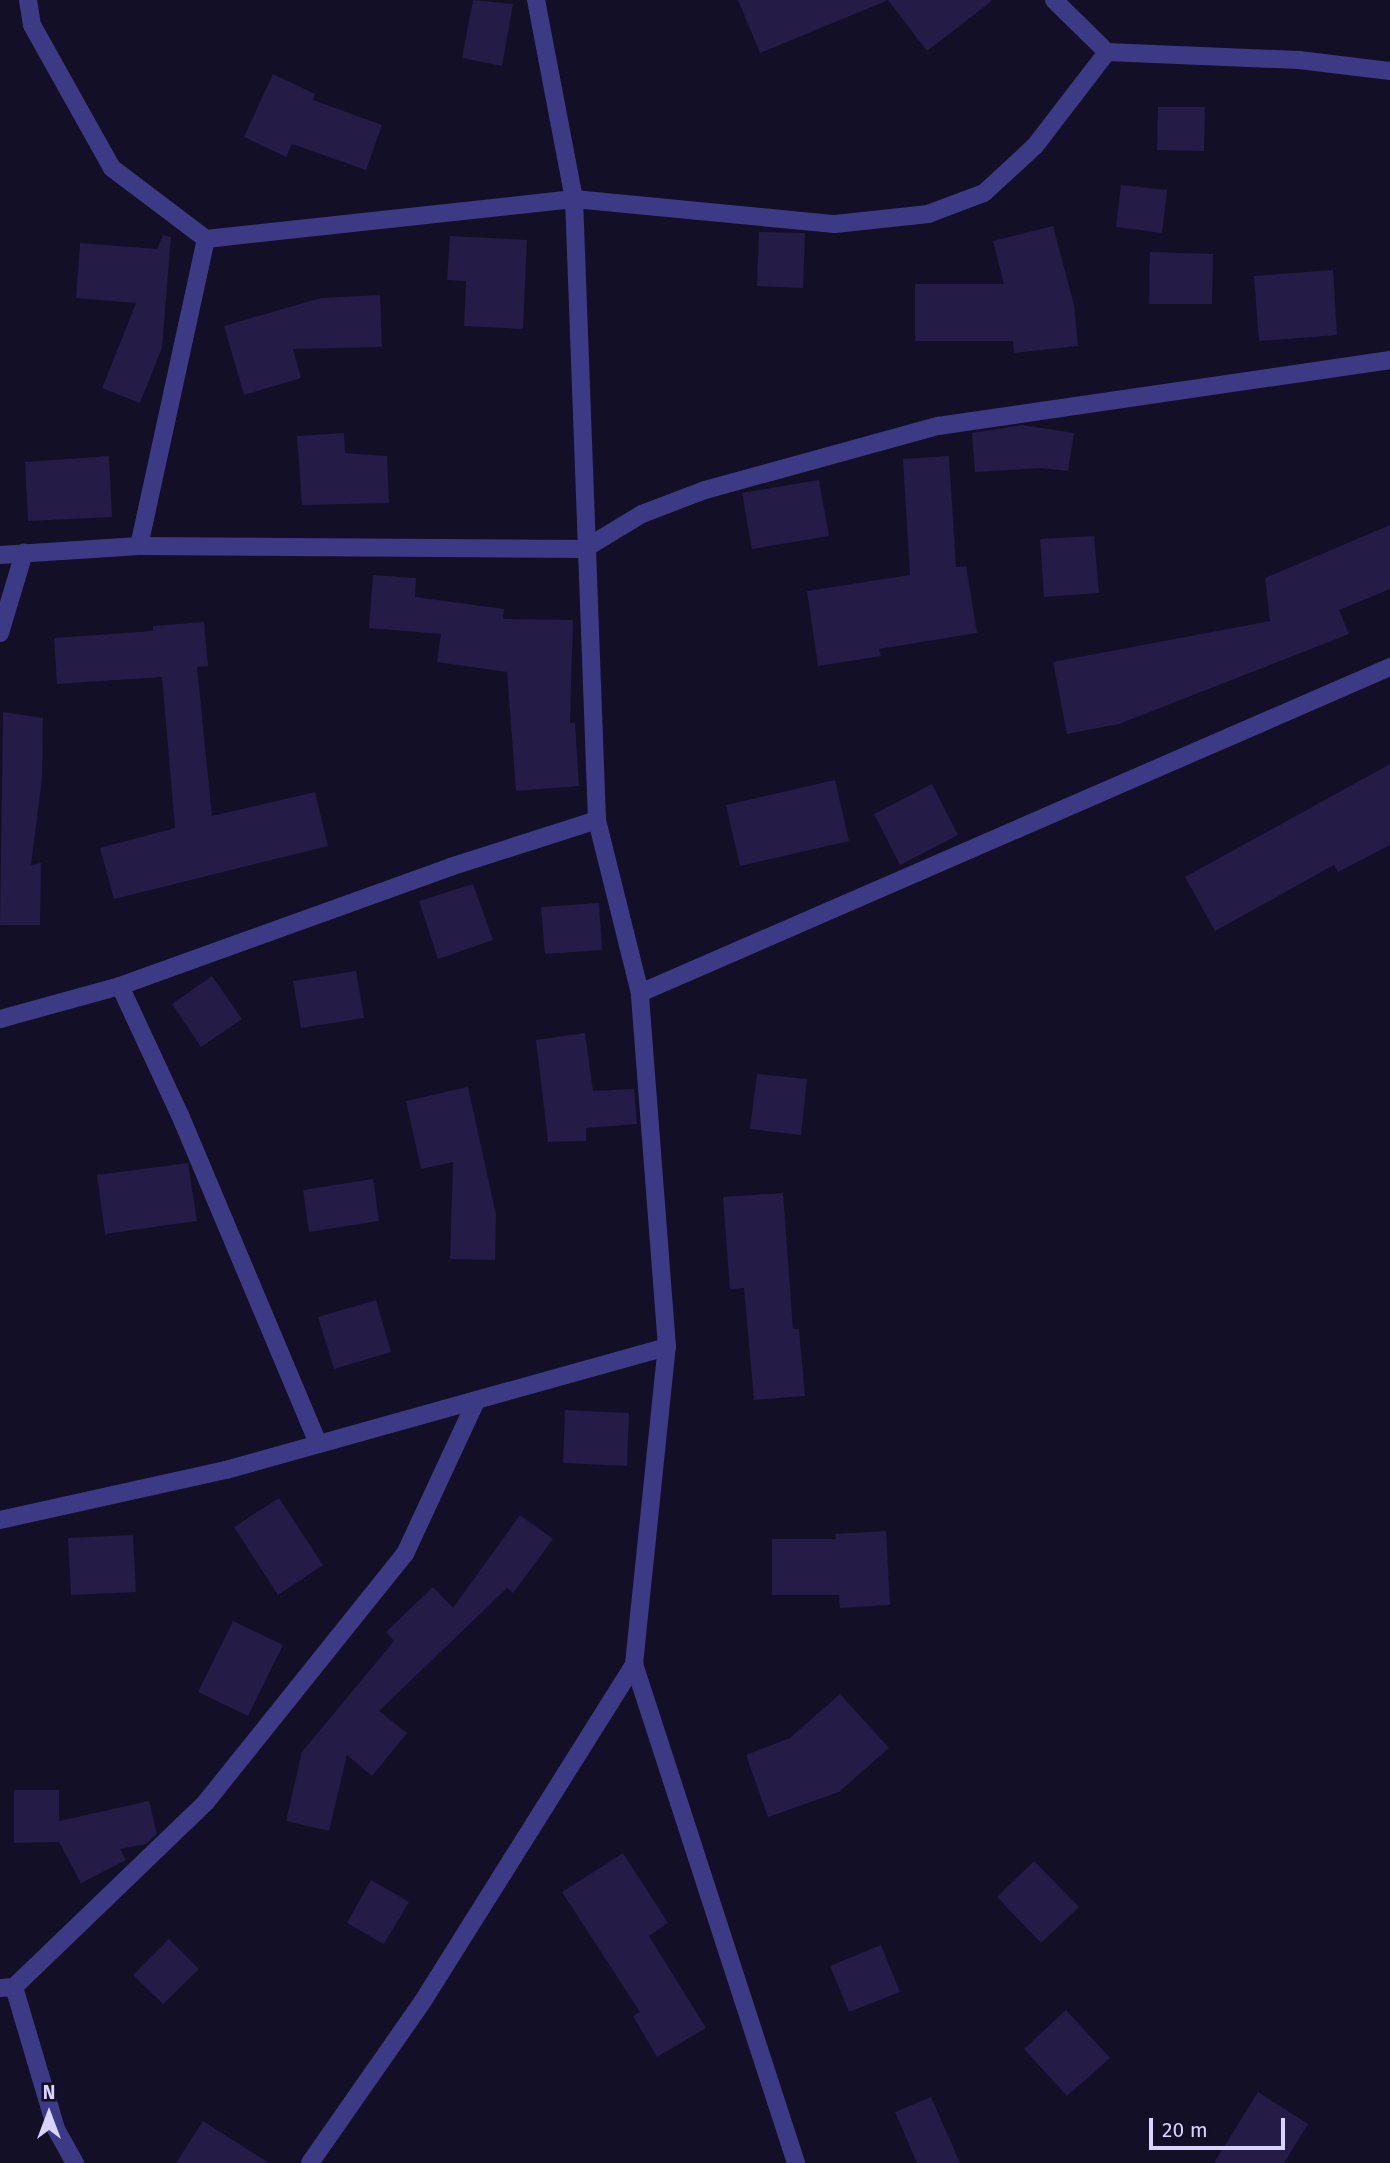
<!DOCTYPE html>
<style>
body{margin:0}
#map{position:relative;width:1390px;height:2163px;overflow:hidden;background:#130f26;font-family:"Fira Sans",sans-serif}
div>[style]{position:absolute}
.building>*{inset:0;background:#241b47}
.street>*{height:18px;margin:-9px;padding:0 9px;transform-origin:9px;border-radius:9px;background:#3d3a85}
span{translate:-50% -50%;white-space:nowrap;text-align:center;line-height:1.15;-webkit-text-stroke:5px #130f26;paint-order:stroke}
.north{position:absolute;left:14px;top:2079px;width:70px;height:70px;-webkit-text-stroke:5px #130f26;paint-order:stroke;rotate:0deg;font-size:19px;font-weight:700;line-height:28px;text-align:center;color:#d9d4ff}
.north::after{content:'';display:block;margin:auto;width:24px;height:32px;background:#d9d4ff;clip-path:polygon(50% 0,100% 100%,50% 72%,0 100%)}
.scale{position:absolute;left:1149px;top:2118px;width:136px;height:32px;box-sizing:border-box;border:4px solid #d9d4ff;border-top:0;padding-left:9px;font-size:21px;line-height:24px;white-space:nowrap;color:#d9d4ff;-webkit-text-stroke:5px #130f26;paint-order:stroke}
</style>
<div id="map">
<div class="building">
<i style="clip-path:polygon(473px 0,513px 4px,502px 66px,462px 58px)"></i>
<i style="clip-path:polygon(738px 0,886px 0,886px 1px,760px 53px)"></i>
<i style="clip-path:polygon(888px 0,993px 0,927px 51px)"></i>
<i style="clip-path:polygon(273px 74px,315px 94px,313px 100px,382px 125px,366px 170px,292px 144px,286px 157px,244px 137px)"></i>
<i style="clip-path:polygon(1158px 107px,1205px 107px,1204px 151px,1157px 150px)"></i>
<i style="clip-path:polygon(1121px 185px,1167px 190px,1162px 233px,1116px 227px)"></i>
<i style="clip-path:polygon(1053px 226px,1074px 305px,1078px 346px,1014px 353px,1013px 341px,915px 341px,915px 284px,1004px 284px,993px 241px)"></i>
<i style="clip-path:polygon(759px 232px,805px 233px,803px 288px,757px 286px)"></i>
<i style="clip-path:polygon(163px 235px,171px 237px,162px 348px,140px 403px,102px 388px,136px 303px,76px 298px,80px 243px,157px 249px)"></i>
<i style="clip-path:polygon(450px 236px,527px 240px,523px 329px,464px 326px,466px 281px,447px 280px)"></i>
<i style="clip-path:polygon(1150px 252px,1213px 254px,1212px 304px,1149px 304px)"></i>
<i style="clip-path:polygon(1333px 270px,1337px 335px,1259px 341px,1254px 276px)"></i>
<i style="clip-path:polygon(380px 295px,382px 347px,293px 349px,301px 378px,244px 395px,224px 326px,321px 298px)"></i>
<i style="clip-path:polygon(1022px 425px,1074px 433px,1068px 471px,1042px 468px,975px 472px,972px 433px)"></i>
<i style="clip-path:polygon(344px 433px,345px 453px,387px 456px,389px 503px,302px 505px,297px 436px)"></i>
<i style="clip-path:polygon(109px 456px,112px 517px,28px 521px,25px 462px)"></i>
<i style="clip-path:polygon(949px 456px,956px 567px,966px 566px,977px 633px,879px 649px,881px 656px,818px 666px,807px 591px,910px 575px,903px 459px)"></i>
<i style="clip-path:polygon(819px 480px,829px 536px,752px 549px,742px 493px)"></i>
<i style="clip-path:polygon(1390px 525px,1390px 589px,1339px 610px,1349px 634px,1119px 724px,1067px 734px,1053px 662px,1270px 621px,1265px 578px)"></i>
<i style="clip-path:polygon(1094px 536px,1099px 593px,1044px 597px,1040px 539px)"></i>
<i style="clip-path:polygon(373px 575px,416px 578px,415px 597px,504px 609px,503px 619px,573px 620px,570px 723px,575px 723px,579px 786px,516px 791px,507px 672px,437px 662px,441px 634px,369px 628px)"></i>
<i style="clip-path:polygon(204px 622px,208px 666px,197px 667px,212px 816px,315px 792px,328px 846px,114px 899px,100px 848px,175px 828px,162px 677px,57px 684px,54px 638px,153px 631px,153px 626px)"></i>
<i style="clip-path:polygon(3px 712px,43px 718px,42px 779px,31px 865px,41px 863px,40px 925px,0 925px)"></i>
<i style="clip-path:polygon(1390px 764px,1390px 845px,1338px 872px,1334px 865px,1215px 931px,1185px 877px)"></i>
<i style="clip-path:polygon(835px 780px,849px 841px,740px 866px,726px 805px)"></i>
<i style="clip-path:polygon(932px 784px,958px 835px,900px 865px,874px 814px)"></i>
<i style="clip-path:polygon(473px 884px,493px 940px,438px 959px,419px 901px)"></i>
<i style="clip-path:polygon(599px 903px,602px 950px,545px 954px,541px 907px)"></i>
<i style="clip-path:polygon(356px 971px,364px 1018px,301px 1028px,293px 981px)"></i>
<i style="clip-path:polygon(212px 976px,242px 1019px,201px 1047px,172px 1004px)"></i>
<i style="clip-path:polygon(585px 1033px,593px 1091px,634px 1089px,637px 1124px,586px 1128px,586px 1141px,548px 1142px,536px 1040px)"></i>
<i style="clip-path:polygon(757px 1074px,807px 1079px,801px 1135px,750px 1129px)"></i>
<i style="clip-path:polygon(468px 1087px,496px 1215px,495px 1260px,450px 1259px,453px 1162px,421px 1169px,406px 1101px)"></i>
<i style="clip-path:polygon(188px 1163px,197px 1221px,105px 1234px,97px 1175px)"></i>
<i style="clip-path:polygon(373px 1179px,379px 1221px,309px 1232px,303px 1190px)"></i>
<i style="clip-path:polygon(783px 1193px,793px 1329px,799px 1329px,805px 1396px,754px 1400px,744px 1288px,730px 1289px,723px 1197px)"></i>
<i style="clip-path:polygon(376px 1300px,391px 1352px,334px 1369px,318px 1317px)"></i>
<i style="clip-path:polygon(565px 1410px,629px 1413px,627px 1466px,563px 1463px)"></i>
<i style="clip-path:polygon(279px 1498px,323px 1565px,278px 1595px,234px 1527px)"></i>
<i style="clip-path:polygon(520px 1515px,553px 1539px,513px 1593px,507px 1588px,379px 1711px,407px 1733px,372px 1776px,347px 1755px,329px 1831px,286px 1821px,302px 1752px,394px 1641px,386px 1632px,433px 1587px,453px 1608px)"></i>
<i style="clip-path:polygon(886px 1531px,890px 1605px,840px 1608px,839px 1595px,772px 1595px,772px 1539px,836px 1539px,835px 1534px)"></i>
<i style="clip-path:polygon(133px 1535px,136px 1592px,71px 1595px,68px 1538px)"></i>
<i style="clip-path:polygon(233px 1621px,283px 1645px,248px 1716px,198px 1692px)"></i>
<i style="clip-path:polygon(840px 1694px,889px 1748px,839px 1792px,768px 1817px,746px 1755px,790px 1738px)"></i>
<i style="clip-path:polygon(14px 1790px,59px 1790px,59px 1821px,149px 1801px,157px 1834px,146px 1844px,120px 1849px,126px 1860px,81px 1883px,59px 1842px,14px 1843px)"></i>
<i style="clip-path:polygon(623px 1853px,668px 1923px,649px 1936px,706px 2028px,657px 2057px,633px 2016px,640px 2012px,562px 1892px)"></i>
<i style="clip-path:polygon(1034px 1861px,1079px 1907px,1041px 1943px,997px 1897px)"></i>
<i style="clip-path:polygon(371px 1880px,409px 1902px,384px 1944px,347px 1923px)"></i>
<i style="clip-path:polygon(169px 1939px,199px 1969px,163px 2004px,133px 1975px)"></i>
<i style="clip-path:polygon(881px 1945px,900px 1992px,849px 2012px,830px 1966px)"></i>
<i style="clip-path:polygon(1066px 2010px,1110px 2058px,1067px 2096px,1024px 2049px)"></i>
<i style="clip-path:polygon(1258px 2092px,1308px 2124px,1284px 2163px,1214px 2163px)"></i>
<i style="clip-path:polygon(931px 2097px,960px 2163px,917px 2163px,895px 2112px)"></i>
<i style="clip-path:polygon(203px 2121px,269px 2163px,176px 2163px)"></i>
</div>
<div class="street">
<i style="left:28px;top:0;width:25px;rotate:81deg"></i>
<i style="left:32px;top:25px;width:164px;rotate:60.8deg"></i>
<i style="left:112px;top:168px;width:118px;rotate:37.1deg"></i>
<i style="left:1054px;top:0;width:74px;rotate:44.5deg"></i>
<i style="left:139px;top:546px;width:314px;rotate:-77.7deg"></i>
<i style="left:206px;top:239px;width:370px;rotate:-6.2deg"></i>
<i style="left:574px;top:199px;width:262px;rotate:5.5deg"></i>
<i style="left:835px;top:224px;width:94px;rotate:-6.1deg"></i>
<i style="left:928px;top:214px;width:60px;rotate:-20.6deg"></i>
<i style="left:984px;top:193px;width:69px;rotate:-42.7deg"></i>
<i style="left:1035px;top:146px;width:118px;rotate:-52.5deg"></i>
<i style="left:1107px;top:52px;width:192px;rotate:2.4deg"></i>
<i style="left:1299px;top:60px;width:92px;rotate:6.9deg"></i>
<i style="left:0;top:555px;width:139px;rotate:-3.7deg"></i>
<i style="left:139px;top:546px;width:445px;rotate:0.4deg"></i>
<i style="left:584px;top:549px;width:68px;rotate:-31.1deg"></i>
<i style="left:642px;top:514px;width:67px;rotate:-20.9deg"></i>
<i style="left:705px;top:490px;width:242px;rotate:-15.4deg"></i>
<i style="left:938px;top:426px;width:457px;rotate:-8.3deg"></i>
<i style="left:0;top:633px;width:84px;rotate:-73.3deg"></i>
<i style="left:120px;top:986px;width:142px;rotate:65.1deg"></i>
<i style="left:180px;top:1115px;width:357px;rotate:67.2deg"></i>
<i style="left:640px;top:993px;width:818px;rotate:-23.49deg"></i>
<i style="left:0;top:1019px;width:124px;rotate:-15.4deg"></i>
<i style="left:120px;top:986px;width:351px;rotate:-19.8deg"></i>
<i style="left:450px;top:867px;width:154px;rotate:-17.7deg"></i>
<i style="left:0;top:1520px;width:231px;rotate:-12.5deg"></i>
<i style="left:226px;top:1470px;width:458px;rotate:-15.6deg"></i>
<i style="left:634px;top:1664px;width:525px;rotate:72.01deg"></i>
<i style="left:14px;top:1987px;width:148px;rotate:73.5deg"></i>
<i style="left:56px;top:2129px;width:39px;rotate:61deg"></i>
<i style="left:0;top:1988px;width:14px;rotate:-4deg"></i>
<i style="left:14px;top:1987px;width:267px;rotate:-43.9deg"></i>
<i style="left:206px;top:1802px;width:318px;rotate:-51.3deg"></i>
<i style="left:405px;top:1554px;width:169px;rotate:-65.1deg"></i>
<i style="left:310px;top:2163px;width:198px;rotate:-55.1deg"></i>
<i style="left:423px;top:2001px;width:398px;rotate:-57.9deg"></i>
<i style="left:634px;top:1664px;width:319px;rotate:-84.1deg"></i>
<i style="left:667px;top:1347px;width:355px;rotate:-94.4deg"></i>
<i style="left:640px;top:993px;width:178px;rotate:-104deg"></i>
<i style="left:597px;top:820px;width:621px;rotate:-92.12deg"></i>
<i style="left:574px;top:199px;width:203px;rotate:-100.8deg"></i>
</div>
<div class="north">N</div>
<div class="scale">20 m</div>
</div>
